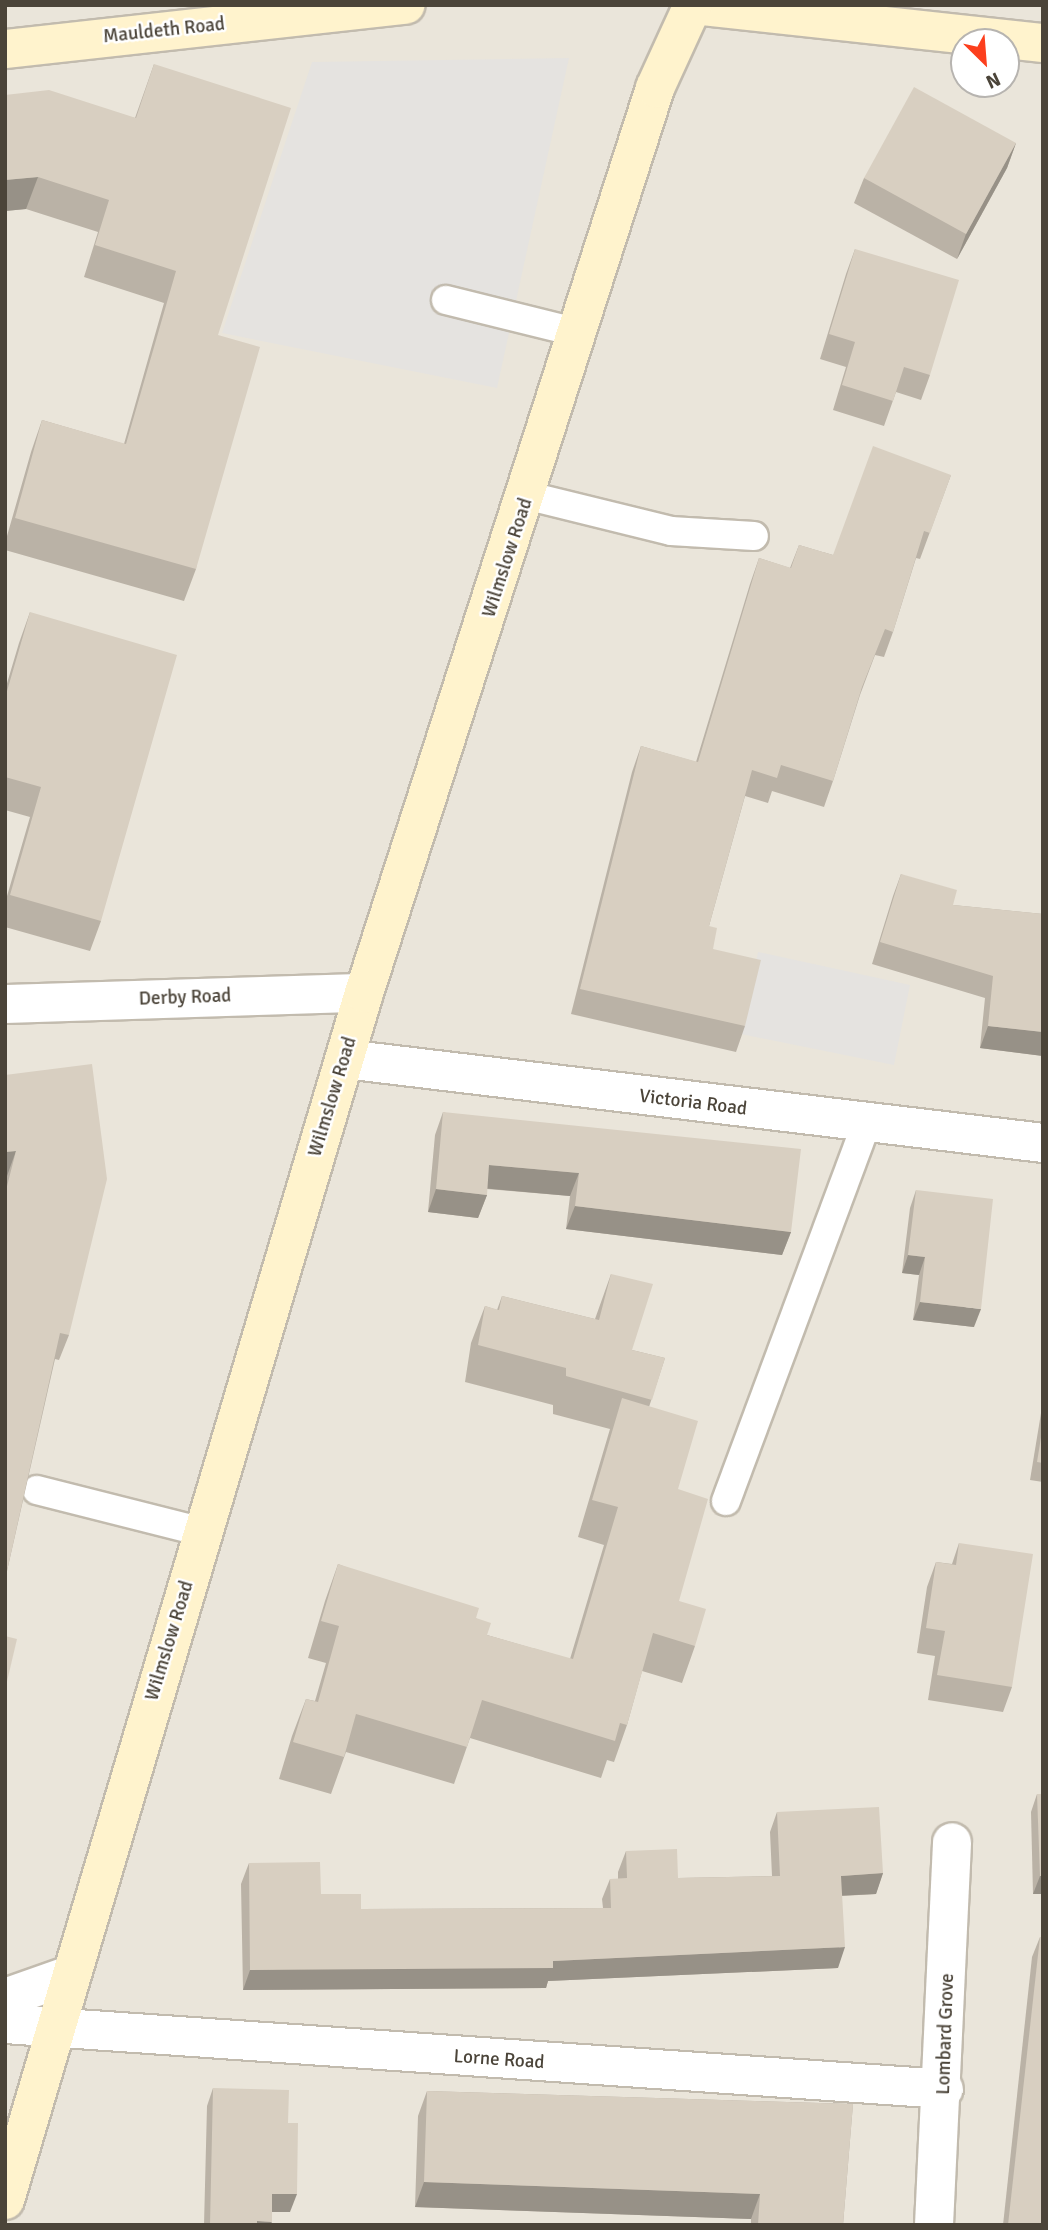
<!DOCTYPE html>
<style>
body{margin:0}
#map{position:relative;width:1048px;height:2230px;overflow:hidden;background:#f6f3ec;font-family:Signika,sans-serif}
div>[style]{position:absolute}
.residential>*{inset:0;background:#eae5da}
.parking>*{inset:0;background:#e5e3e0}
.roads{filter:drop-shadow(2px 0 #c2bbae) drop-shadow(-2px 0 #c2bbae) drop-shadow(0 2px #c2bbae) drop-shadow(0 -2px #c2bbae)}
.lane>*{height:28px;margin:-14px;padding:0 14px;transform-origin:14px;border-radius:14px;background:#fff}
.street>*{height:38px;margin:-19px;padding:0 19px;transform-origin:19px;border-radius:19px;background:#fff}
.secondary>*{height:38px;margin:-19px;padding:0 19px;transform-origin:19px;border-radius:19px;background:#fff3cd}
.wall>*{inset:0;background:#bab2a6}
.shaded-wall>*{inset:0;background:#979187}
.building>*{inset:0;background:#d8cfc1}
span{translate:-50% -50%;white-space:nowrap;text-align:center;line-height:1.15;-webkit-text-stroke:5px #fff;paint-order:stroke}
.street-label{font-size:19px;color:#4b4439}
.frame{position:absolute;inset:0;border:7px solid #4b4439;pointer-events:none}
.north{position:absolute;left:950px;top:28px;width:70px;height:70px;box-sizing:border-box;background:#fff;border:2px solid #b7b4b0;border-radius:50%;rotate:155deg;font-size:19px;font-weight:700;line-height:28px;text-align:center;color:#4b4439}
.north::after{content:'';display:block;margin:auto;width:24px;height:32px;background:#fc3f1d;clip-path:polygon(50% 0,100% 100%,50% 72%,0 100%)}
</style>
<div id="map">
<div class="residential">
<i style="clip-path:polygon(evenodd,5px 5px,1043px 5px,1043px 2225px,5px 2225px,5px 5px,964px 42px,1006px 42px,1006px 84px,964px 84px,964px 42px)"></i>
</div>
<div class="parking">
<i style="clip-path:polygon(569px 58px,497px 388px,222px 333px,312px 62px)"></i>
<i style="clip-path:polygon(758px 952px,910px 985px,894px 1065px,741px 1034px)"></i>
</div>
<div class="roads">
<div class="lane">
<i style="left:446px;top:300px;width:137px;rotate:13.9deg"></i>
<i style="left:529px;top:496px;width:146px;rotate:13.8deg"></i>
<i style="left:671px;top:531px;width:83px;rotate:3.4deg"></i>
<i style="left:37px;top:1490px;width:171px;rotate:14.2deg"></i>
<i style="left:726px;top:1501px;width:402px;rotate:-69.6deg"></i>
</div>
<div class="street">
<i style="left:5px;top:1004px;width:359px;rotate:-1.8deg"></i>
<i style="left:345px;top:1059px;width:703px;rotate:6.86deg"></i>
<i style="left:5px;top:1998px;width:69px;rotate:-19.5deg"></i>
<i style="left:5px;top:2024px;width:941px;rotate:3.96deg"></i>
<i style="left:934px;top:2225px;width:383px;rotate:-87.3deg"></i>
</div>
<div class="secondary">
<i style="left:692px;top:5px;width:353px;rotate:6.2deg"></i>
<i style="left:5px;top:49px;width:403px;rotate:-6.3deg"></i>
<i style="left:5px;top:2200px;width:1259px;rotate:-73.44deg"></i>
<i style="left:364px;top:993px;width:951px;rotate:-72.17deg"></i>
<i style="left:655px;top:88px;width:91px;rotate:-65.4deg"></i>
</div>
</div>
<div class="wall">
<i style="clip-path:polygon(154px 64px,218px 335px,196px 569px,184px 601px,5px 550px,5px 543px,31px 452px,42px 420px,124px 444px,164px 303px,84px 277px,98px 232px,26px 209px,5px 211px,5px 95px,135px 118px)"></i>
<i style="clip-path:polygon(1016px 143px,1007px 168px,957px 259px,854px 203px,864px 178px)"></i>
<i style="clip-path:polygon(855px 249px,930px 375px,921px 400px,896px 392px,884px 426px,833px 410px,846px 367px,820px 359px,846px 274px)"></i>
<i style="clip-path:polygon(951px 475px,920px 559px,916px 558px,893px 632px,884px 657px,875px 655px,860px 695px,833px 781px,824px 807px,772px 791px,768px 803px,745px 796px,709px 926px,713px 949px,745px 1026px,736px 1052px,571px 1014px,632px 772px,641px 746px,696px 762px,750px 584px,759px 558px,790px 568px,799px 545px,833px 555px)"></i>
<i style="clip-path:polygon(30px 612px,101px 921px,90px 951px,5px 927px,5px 903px,30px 817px,5px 810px,5px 690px,19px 643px)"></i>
<i style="clip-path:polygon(901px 874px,953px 905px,1043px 914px,1043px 1056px,980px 1048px,985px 998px,872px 964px,893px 896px)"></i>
<i style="clip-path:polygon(5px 1075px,69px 1335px,59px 1360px,55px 1359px,5px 1580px,5px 1182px,7px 1176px)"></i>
<i style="clip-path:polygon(443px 1112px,791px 1232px,782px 1255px,566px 1229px,570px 1196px,487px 1189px,487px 1195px,478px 1218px,428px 1212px,435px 1135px)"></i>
<i style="clip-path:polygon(916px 1190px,974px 1327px,913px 1320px,919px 1275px,902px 1273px,910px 1208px)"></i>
<i style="clip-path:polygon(611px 1274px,632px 1350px,665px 1358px,649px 1407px,678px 1489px,679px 1601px,695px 1646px,682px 1683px,642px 1671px,627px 1725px,614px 1762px,607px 1760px,601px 1778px,470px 1738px,454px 1784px,346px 1752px,331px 1794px,279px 1779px,292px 1736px,306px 1699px,315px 1701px,326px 1663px,308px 1658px,325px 1601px,338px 1564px,476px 1618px,487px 1635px,570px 1659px,604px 1545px,578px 1537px,610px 1429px,553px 1414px,553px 1405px,465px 1382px,471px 1343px,485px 1306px,497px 1310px,502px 1296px,595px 1319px)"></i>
<i style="clip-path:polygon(1043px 1401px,1043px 1482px,1030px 1480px)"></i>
<i style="clip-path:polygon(959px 1543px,1012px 1687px,1003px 1712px,928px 1700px,935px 1656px,917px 1653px,927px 1587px,936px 1562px,952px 1564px)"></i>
<i style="clip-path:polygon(1037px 1794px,1043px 1794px,1043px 1894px,1033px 1894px,1031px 1812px)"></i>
<i style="clip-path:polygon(777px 1812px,883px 1873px,876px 1894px,842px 1896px,838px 1968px,548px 1981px,546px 1988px,243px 1990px,241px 1884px,249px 1863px,321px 1894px,361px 1909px,603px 1908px,602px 1899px,610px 1879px,618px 1879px,618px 1872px,626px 1851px,678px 1878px,772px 1876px,770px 1832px)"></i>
<i style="clip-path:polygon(1040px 1937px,1043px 2225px,1003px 2225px,1032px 1957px)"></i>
<i style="clip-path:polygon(213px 2088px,288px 2123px,290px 2212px,272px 2212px,270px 2225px,204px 2225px,207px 2106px)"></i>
<i style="clip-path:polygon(427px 2091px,853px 2104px,843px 2225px,751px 2225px,751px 2219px,415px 2207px,418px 2116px)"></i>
</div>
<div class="shaded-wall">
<i style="clip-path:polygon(1016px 143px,1007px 168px,957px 259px,966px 234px)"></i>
<i style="clip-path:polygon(38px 177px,26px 209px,5px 211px,5px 180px)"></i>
<i style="clip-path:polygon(988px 1026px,1043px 1032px,1043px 1056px,980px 1048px)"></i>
<i style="clip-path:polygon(16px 1151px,7px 1176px,5px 1177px,5px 1152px)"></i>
<i style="clip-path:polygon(489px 1165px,579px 1173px,570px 1196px,481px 1188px)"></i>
<i style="clip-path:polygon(436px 1189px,487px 1195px,478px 1218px,428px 1212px)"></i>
<i style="clip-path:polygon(575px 1206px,791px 1232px,782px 1255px,566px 1229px)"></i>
<i style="clip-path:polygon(908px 1255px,925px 1257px,919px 1275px,902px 1273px)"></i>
<i style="clip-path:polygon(920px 1302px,981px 1309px,974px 1327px,913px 1320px)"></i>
<i style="clip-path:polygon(883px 1873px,876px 1894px,834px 1896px,841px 1876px)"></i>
<i style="clip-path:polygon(1040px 1876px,1043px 1876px,1043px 1894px,1033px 1894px)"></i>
<i style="clip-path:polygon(845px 1947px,838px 1968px,548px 1981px,546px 1988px,243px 1990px,250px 1970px,553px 1961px)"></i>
<i style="clip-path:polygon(424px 2182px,760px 2194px,751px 2219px,415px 2207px)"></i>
<i style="clip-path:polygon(272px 2194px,297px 2194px,290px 2212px,266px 2212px)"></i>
<i style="clip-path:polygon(257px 2221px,272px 2222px,270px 2225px,256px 2225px)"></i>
</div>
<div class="building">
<i style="clip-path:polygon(154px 64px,291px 108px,218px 335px,260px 347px,196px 569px,15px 518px,42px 420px,126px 444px,176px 271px,95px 245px,109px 200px,38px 177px,5px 180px,5px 95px,49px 90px,136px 118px)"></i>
<i style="clip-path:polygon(914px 87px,1016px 143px,966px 234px,864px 178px)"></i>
<i style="clip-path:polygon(855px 249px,959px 280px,930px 375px,904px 367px,893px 401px,842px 385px,855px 342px,829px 334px)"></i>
<i style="clip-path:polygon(873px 446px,951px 475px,930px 533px,924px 531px,893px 632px,885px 629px,862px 687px,833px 781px,781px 765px,777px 778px,752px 770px,709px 926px,717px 928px,713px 949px,761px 960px,745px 1026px,580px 989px,641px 746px,698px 762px,759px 558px,791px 568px,799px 545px,833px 555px)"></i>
<i style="clip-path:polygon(30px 612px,177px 655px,101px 921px,10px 895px,41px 787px,5px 777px,5px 698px)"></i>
<i style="clip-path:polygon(901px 874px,957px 890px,953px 905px,1043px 914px,1043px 1032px,988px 1026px,993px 976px,880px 942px)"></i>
<i style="clip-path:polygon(92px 1064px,107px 1179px,69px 1335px,60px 1333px,5px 1580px,5px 1194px,16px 1151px,5px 1152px,5px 1075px)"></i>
<i style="clip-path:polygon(443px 1112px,801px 1149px,791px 1232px,575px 1206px,579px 1173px,489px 1165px,487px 1195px,436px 1189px)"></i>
<i style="clip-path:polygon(916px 1190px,993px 1199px,981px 1309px,920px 1302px,925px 1257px,908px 1255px)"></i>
<i style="clip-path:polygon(611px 1274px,653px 1284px,632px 1350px,665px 1358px,652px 1400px,566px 1376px,566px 1368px,478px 1345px,485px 1306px,499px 1310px,502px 1296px,599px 1320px)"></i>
<i style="clip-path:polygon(622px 1398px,698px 1421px,678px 1489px,708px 1499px,679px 1601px,706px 1609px,695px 1646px,653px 1633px,627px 1725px,620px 1723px,615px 1741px,482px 1700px,467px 1747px,356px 1714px,344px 1757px,293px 1742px,306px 1699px,318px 1702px,339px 1626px,321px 1621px,338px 1564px,479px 1608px,476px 1618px,491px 1623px,487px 1635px,573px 1659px,618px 1507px,592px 1500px)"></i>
<i style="clip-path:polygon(1043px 1425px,1043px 1463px,1037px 1462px)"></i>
<i style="clip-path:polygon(959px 1543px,1033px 1554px,1012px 1687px,937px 1675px,945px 1631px,926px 1628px,936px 1562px,956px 1565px)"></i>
<i style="clip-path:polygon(5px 1636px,17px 1639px,5px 1690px)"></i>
<i style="clip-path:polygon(1037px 1794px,1043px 1794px,1043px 1876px,1040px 1876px)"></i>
<i style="clip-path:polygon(879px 1807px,883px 1873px,841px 1876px,845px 1947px,553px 1961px,553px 1968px,250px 1970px,249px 1863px,320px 1862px,321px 1894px,361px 1894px,361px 1909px,611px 1908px,610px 1879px,627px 1878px,626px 1851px,677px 1849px,678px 1878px,780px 1876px,777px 1812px)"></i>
<i style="clip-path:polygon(1040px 1937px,1043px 1937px,1043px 2225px,1008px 2225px)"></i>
<i style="clip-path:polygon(213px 2088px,289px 2090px,288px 2123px,298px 2123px,297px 2194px,272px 2194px,272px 2222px,257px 2221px,257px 2225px,210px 2225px)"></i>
<i style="clip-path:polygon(427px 2091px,853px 2104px,843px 2225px,758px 2225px,760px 2194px,424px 2182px)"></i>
</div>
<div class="street-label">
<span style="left:164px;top:31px;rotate:-6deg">Mauldeth Road</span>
<span style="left:508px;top:558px;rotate:-72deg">Wilmslow Road</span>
<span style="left:185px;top:998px;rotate:-2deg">Derby Road</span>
<span style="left:333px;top:1097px;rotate:-73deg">Wilmslow Road</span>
<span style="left:693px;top:1103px;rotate:7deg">Victoria Road</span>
<span style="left:170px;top:1641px;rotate:-73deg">Wilmslow Road</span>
<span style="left:946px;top:2034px;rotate:-88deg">Lombard Grove</span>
<span style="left:499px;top:2060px;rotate:4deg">Lorne Road</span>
</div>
<div class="frame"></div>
<div class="north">N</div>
</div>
